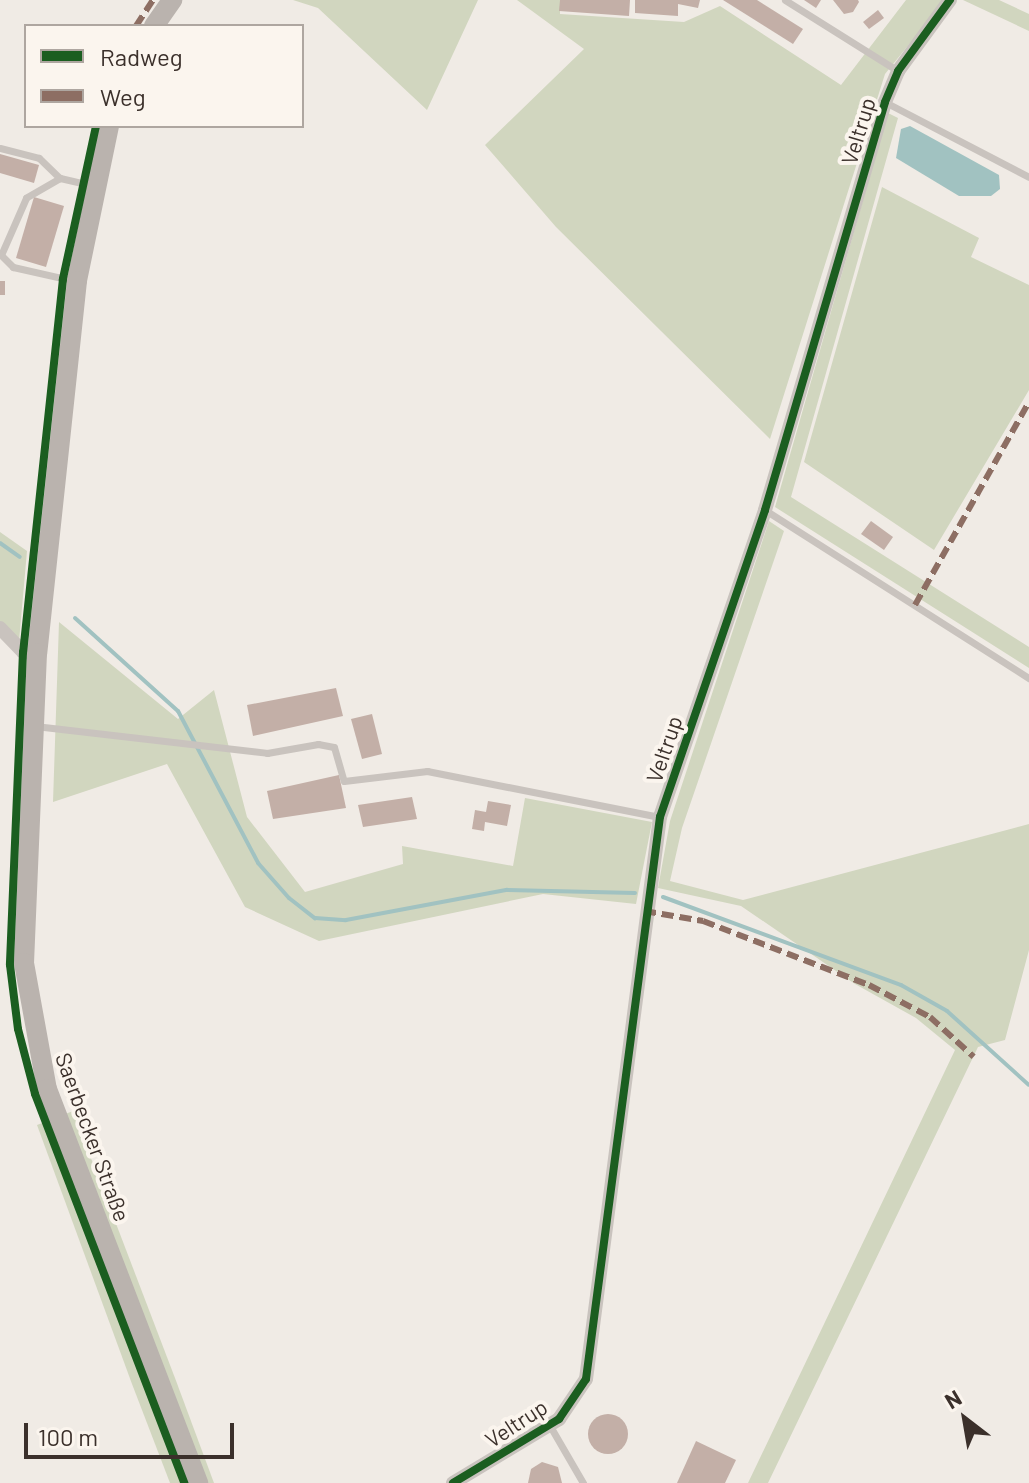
<!DOCTYPE html>
<meta charset="utf-8">
<style>
body{margin:0}
#map{position:relative;width:1029px;height:1483px;overflow:hidden;background:#f0ebe5;font-family:Barlow,sans-serif}
div>[style]{position:absolute}
.green>*{inset:0;background:#d1d6bf}
.water>*{inset:0;background:#a1c2c1}
.stream>*{height:4px;margin:-2px;padding:0 2px;transform-origin:2px;border-radius:2px;background:#a1c2c1}
.building>*{inset:0;background:#c3afa7}
.round{border-radius:50%}
.lane>*{height:7px;margin:-3.5px;padding:0 3.5px;transform-origin:3.5px;border-radius:3.5px;background:#c9c3be}
.street>*{height:14px;margin:-7px;padding:0 7px;transform-origin:7px;border-radius:7px;background:#c9c3be}
.secondary>*{height:20px;margin:-10px;padding:0 10px;transform-origin:10px;border-radius:10px;background:#bab3ae}
.quiet>*{height:6px;margin-top:-3px;transform-origin:0;background:repeating-linear-gradient(90deg,#8d6e63 0 12px,transparent 0 18px)}
.cycleway>*{height:8px;margin:-4px;padding:0 4px;transform-origin:4px;border-radius:4px;background:#1b5e20}
span{translate:-50% -50%;white-space:nowrap;text-align:center;line-height:1.15;-webkit-text-stroke:8px #fbf5ee;paint-order:stroke}
.street-label{font-size:22px;color:#3b302b}
.legend{position:absolute;left:24px;top:24px;width:280px;height:104px;box-sizing:border-box;background:#fbf5ee;border:2px solid #aea6a0;margin:0;padding:10px 14px;list-style:none;font-size:24px;color:#3b302b}
.legend li{display:flex;align-items:center;gap:16px;height:40px}
.legend b{width:40px;border:2px solid #aea6a0}
.north{position:absolute;left:925px;top:1379px;width:80px;height:80px;-webkit-text-stroke:6px #fbf5ee;paint-order:stroke;rotate:329deg;font-size:22px;font-weight:700;line-height:32px;text-align:center;color:#3b302b}
.north::after{content:'';display:block;margin:auto;width:28px;height:36px;background:#3b302b;clip-path:polygon(50% 0,100% 100%,50% 72%,0 100%)}
.scale{position:absolute;left:24px;top:1423px;width:210px;height:36px;box-sizing:border-box;border:4px solid #3b302b;border-top:0;padding-left:10px;font-size:24px;line-height:28px;white-space:nowrap;color:#3b302b;-webkit-text-stroke:6px #fbf5ee;paint-order:stroke}
</style>
<div id="map">
<div class="green">
<i style="clip-path:polygon(293px 0,478px 0,427px 110px,318px 8px)"></i>
<i style="clip-path:polygon(517px 0,560px 0,560px 14px,684px 22px,720px 6px,841px 85px,906px 0,945px 0,885px 74px,770px 439px,556px 227px,485px 145px,584px 49px)"></i>
<i style="clip-path:polygon(963px 0,999px 0,1029px 14px,1029px 31px)"></i>
<i style="clip-path:polygon(888px 113px,898px 118px,791px 497px,1029px 647px,1029px 668px,775px 507px)"></i>
<i style="clip-path:polygon(882px 187px,979px 238px,971px 257px,1029px 285px,1029px 390px,934px 550px,804px 462px)"></i>
<i style="clip-path:polygon(769px 521px,784px 531px,682px 828px,670px 881px,743px 900px,1029px 824px,1029px 950px,1005px 1040px,978px 1047px,768px 1483px,748px 1483px,955px 1050px,916px 1018px,855px 984px,741px 906px,658px 888px,670px 821px)"></i>
<i style="clip-path:polygon(0 532px,27px 551px,18px 653px,0 636px)"></i>
<i style="clip-path:polygon(59px 622px,178px 719px,214px 690px,247px 817px,305px 892px,403px 864px,402px 846px,513px 866px,525px 798px,652px 822px,636px 904px,543px 894px,319px 941px,245px 907px,167px 764px,53px 802px)"></i>
<i style="clip-path:polygon(73px 1111px,175px 1378px,214px 1483px,170px 1483px,132px 1384px,37px 1125px)"></i>
</div>
<div class="water">
<i style="clip-path:polygon(910px 126px,999px 175px,1000px 189px,991px 196px,959px 196px,896px 158px,901px 129px)"></i>
</div>
<div class="stream">
<i style="left:0;top:543px;width:24px;rotate:35deg"></i>
<i style="left:75px;top:618px;width:139px;rotate:42.1deg"></i>
<i style="left:178px;top:711px;width:172px;rotate:62.2deg"></i>
<i style="left:258px;top:863px;width:47px;rotate:48.5deg"></i>
<i style="left:289px;top:898px;width:33px;rotate:38deg"></i>
<i style="left:315px;top:918px;width:31px;rotate:4deg"></i>
<i style="left:346px;top:920px;width:164px;rotate:-10.6deg"></i>
<i style="left:507px;top:890px;width:128px;rotate:1.3deg"></i>
<i style="left:663px;top:897px;width:254px;rotate:20.3deg"></i>
<i style="left:901px;top:985px;width:53px;rotate:29.5deg"></i>
<i style="left:947px;top:1011px;width:110px;rotate:42.1deg"></i>
</div>
<div class="building">
<i style="clip-path:polygon(560px 0,630px 0,629px 16px,559px 11px)"></i>
<i style="clip-path:polygon(635px 0,700px 0,698px 8px,678px 4px,678px 16px,635px 13px)"></i>
<i style="clip-path:polygon(723px 0,757px 0,803px 29px,793px 44px)"></i>
<i style="clip-path:polygon(804px 0,821px 0,816px 8px)"></i>
<i style="clip-path:polygon(833px 0,858px 0,859px 2px,853px 12px,844px 14px)"></i>
<i style="clip-path:polygon(878px 10px,884px 18px,869px 29px,863px 22px)"></i>
<i style="clip-path:polygon(0 154px,39px 165px,34px 183px,0 173px)"></i>
<i style="clip-path:polygon(34px 197px,64px 206px,46px 267px,16px 258px)"></i>
<i style="clip-path:polygon(0 281px,5px 281px,5px 295px,0 295px)"></i>
<i style="clip-path:polygon(871px 521px,893px 537px,884px 550px,861px 534px)"></i>
<i style="clip-path:polygon(336px 688px,343px 716px,253px 736px,247px 705px)"></i>
<i style="clip-path:polygon(372px 714px,382px 754px,362px 759px,351px 719px)"></i>
<i style="clip-path:polygon(339px 775px,346px 808px,273px 819px,267px 791px)"></i>
<i style="clip-path:polygon(412px 797px,417px 819px,363px 827px,358px 805px)"></i>
<i style="clip-path:polygon(488px 801px,511px 805px,507px 826px,485px 822px,484px 831px,472px 829px,475px 810px,486px 812px)"></i>
<i class="round" style="left:588px;top:1414px;width:40px;height:40px"></i>
<i style="clip-path:polygon(696px 1441px,736px 1460px,725px 1483px,677px 1483px)"></i>
<i style="clip-path:polygon(542px 1462px,558px 1467px,562px 1483px,528px 1483px,531px 1469px)"></i>
</div>
<div class="lane">
<i style="left:785px;top:0;width:133px;rotate:32.1deg"></i>
<i style="left:885px;top:102px;width:162px;rotate:27.5deg"></i>
<i style="left:0;top:148px;width:40px;rotate:14.4deg"></i>
<i style="left:39px;top:158px;width:29px;rotate:44deg"></i>
<i style="left:60px;top:178px;width:35px;rotate:13deg"></i>
<i style="left:60px;top:178px;width:39px;rotate:150deg"></i>
<i style="left:26px;top:198px;width:62px;rotate:113.7deg"></i>
<i style="left:1px;top:255px;width:17px;rotate:45deg"></i>
<i style="left:13px;top:267px;width:64px;rotate:12.7deg"></i>
<i style="left:765px;top:510px;width:313px;rotate:32.5deg"></i>
<i style="left:35px;top:726px;width:234px;rotate:6.6deg"></i>
<i style="left:267px;top:753px;width:52px;rotate:-10deg"></i>
<i style="left:318px;top:744px;width:16px;rotate:11deg"></i>
<i style="left:334px;top:747px;width:35px;rotate:74deg"></i>
<i style="left:344px;top:781px;width:84px;rotate:-6.9deg"></i>
<i style="left:427px;top:771px;width:237px;rotate:11.2deg"></i>
<i style="left:550px;top:1426px;width:66px;rotate:59.9deg"></i>
</div>
<div class="street">
<i style="left:0;top:628px;width:33px;rotate:46deg"></i>
<i style="left:23px;top:652px;width:14px;rotate:4deg"></i>
<i style="left:453px;top:1483px;width:124px;rotate:-31.1deg"></i>
<i style="left:559px;top:1419px;width:48px;rotate:-56deg"></i>
<i style="left:586px;top:1379px;width:567px;rotate:-82.5deg"></i>
<i style="left:660px;top:817px;width:324px;rotate:-71.1deg"></i>
<i style="left:765px;top:510px;width:425px;rotate:-73.6deg"></i>
<i style="left:885px;top:102px;width:34px;rotate:-67deg"></i>
<i style="left:898px;top:71px;width:88px;rotate:-53.8deg"></i>
</div>
<div class="secondary">
<i style="left:154px;top:26px;width:32px;rotate:-55deg"></i>
<i style="left:109px;top:126px;width:158px;rotate:101.7deg"></i>
<i style="left:77px;top:281px;width:374px;rotate:96.1deg"></i>
<i style="left:37px;top:653px;width:310px;rotate:92.4deg"></i>
<i style="left:24px;top:963px;width:128px;rotate:79.7deg"></i>
<i style="left:47px;top:1089px;width:422px;rotate:69deg"></i>
</div>
<div class="quiet">
<i style="left:136px;top:26px;width:31px;rotate:-57deg"></i>
<i style="left:915px;top:605px;width:233px;rotate:-60.7deg"></i>
<i style="left:644px;top:911px;width:60px;rotate:9.6deg"></i>
<i style="left:703px;top:921px;width:178px;rotate:21.1deg"></i>
<i style="left:869px;top:985px;width:69px;rotate:27.7deg"></i>
<i style="left:930px;top:1017px;width:59px;rotate:42.3deg"></i>
</div>
<div class="cycleway">
<i style="left:96px;top:126px;width:157px;rotate:102.2deg"></i>
<i style="left:63px;top:279px;width:375px;rotate:96.1deg"></i>
<i style="left:23px;top:652px;width:313px;rotate:92.4deg"></i>
<i style="left:10px;top:965px;width:64px;rotate:82.9deg"></i>
<i style="left:18px;top:1029px;width:67px;rotate:75.3deg"></i>
<i style="left:35px;top:1094px;width:417px;rotate:69deg"></i>
<i style="left:453px;top:1483px;width:124px;rotate:-31.1deg"></i>
<i style="left:559px;top:1419px;width:48px;rotate:-56deg"></i>
<i style="left:586px;top:1379px;width:567px;rotate:-82.5deg"></i>
<i style="left:660px;top:817px;width:324px;rotate:-71.1deg"></i>
<i style="left:765px;top:510px;width:425px;rotate:-73.6deg"></i>
<i style="left:885px;top:102px;width:34px;rotate:-67deg"></i>
<i style="left:898px;top:71px;width:88px;rotate:-53.8deg"></i>
</div>
<div class="street-label">
<span style="left:858px;top:131px;rotate:-73deg">Veltrup</span>
<span style="left:664px;top:749px;rotate:-71deg">Veltrup</span>
<span style="left:93px;top:1137px;rotate:70deg">Saerbecker Straße</span>
<span style="left:516px;top:1423px;rotate:-33deg">Veltrup</span>
</div>
<ul class="legend">
<li><b style="height:10px;background:#1b5e20"></b>Radweg</li>
<li><b style="height:10px;background:#8d6e63"></b>Weg</li>
</ul>
<div class="north">N</div>
<div class="scale">100 m</div>
</div>
